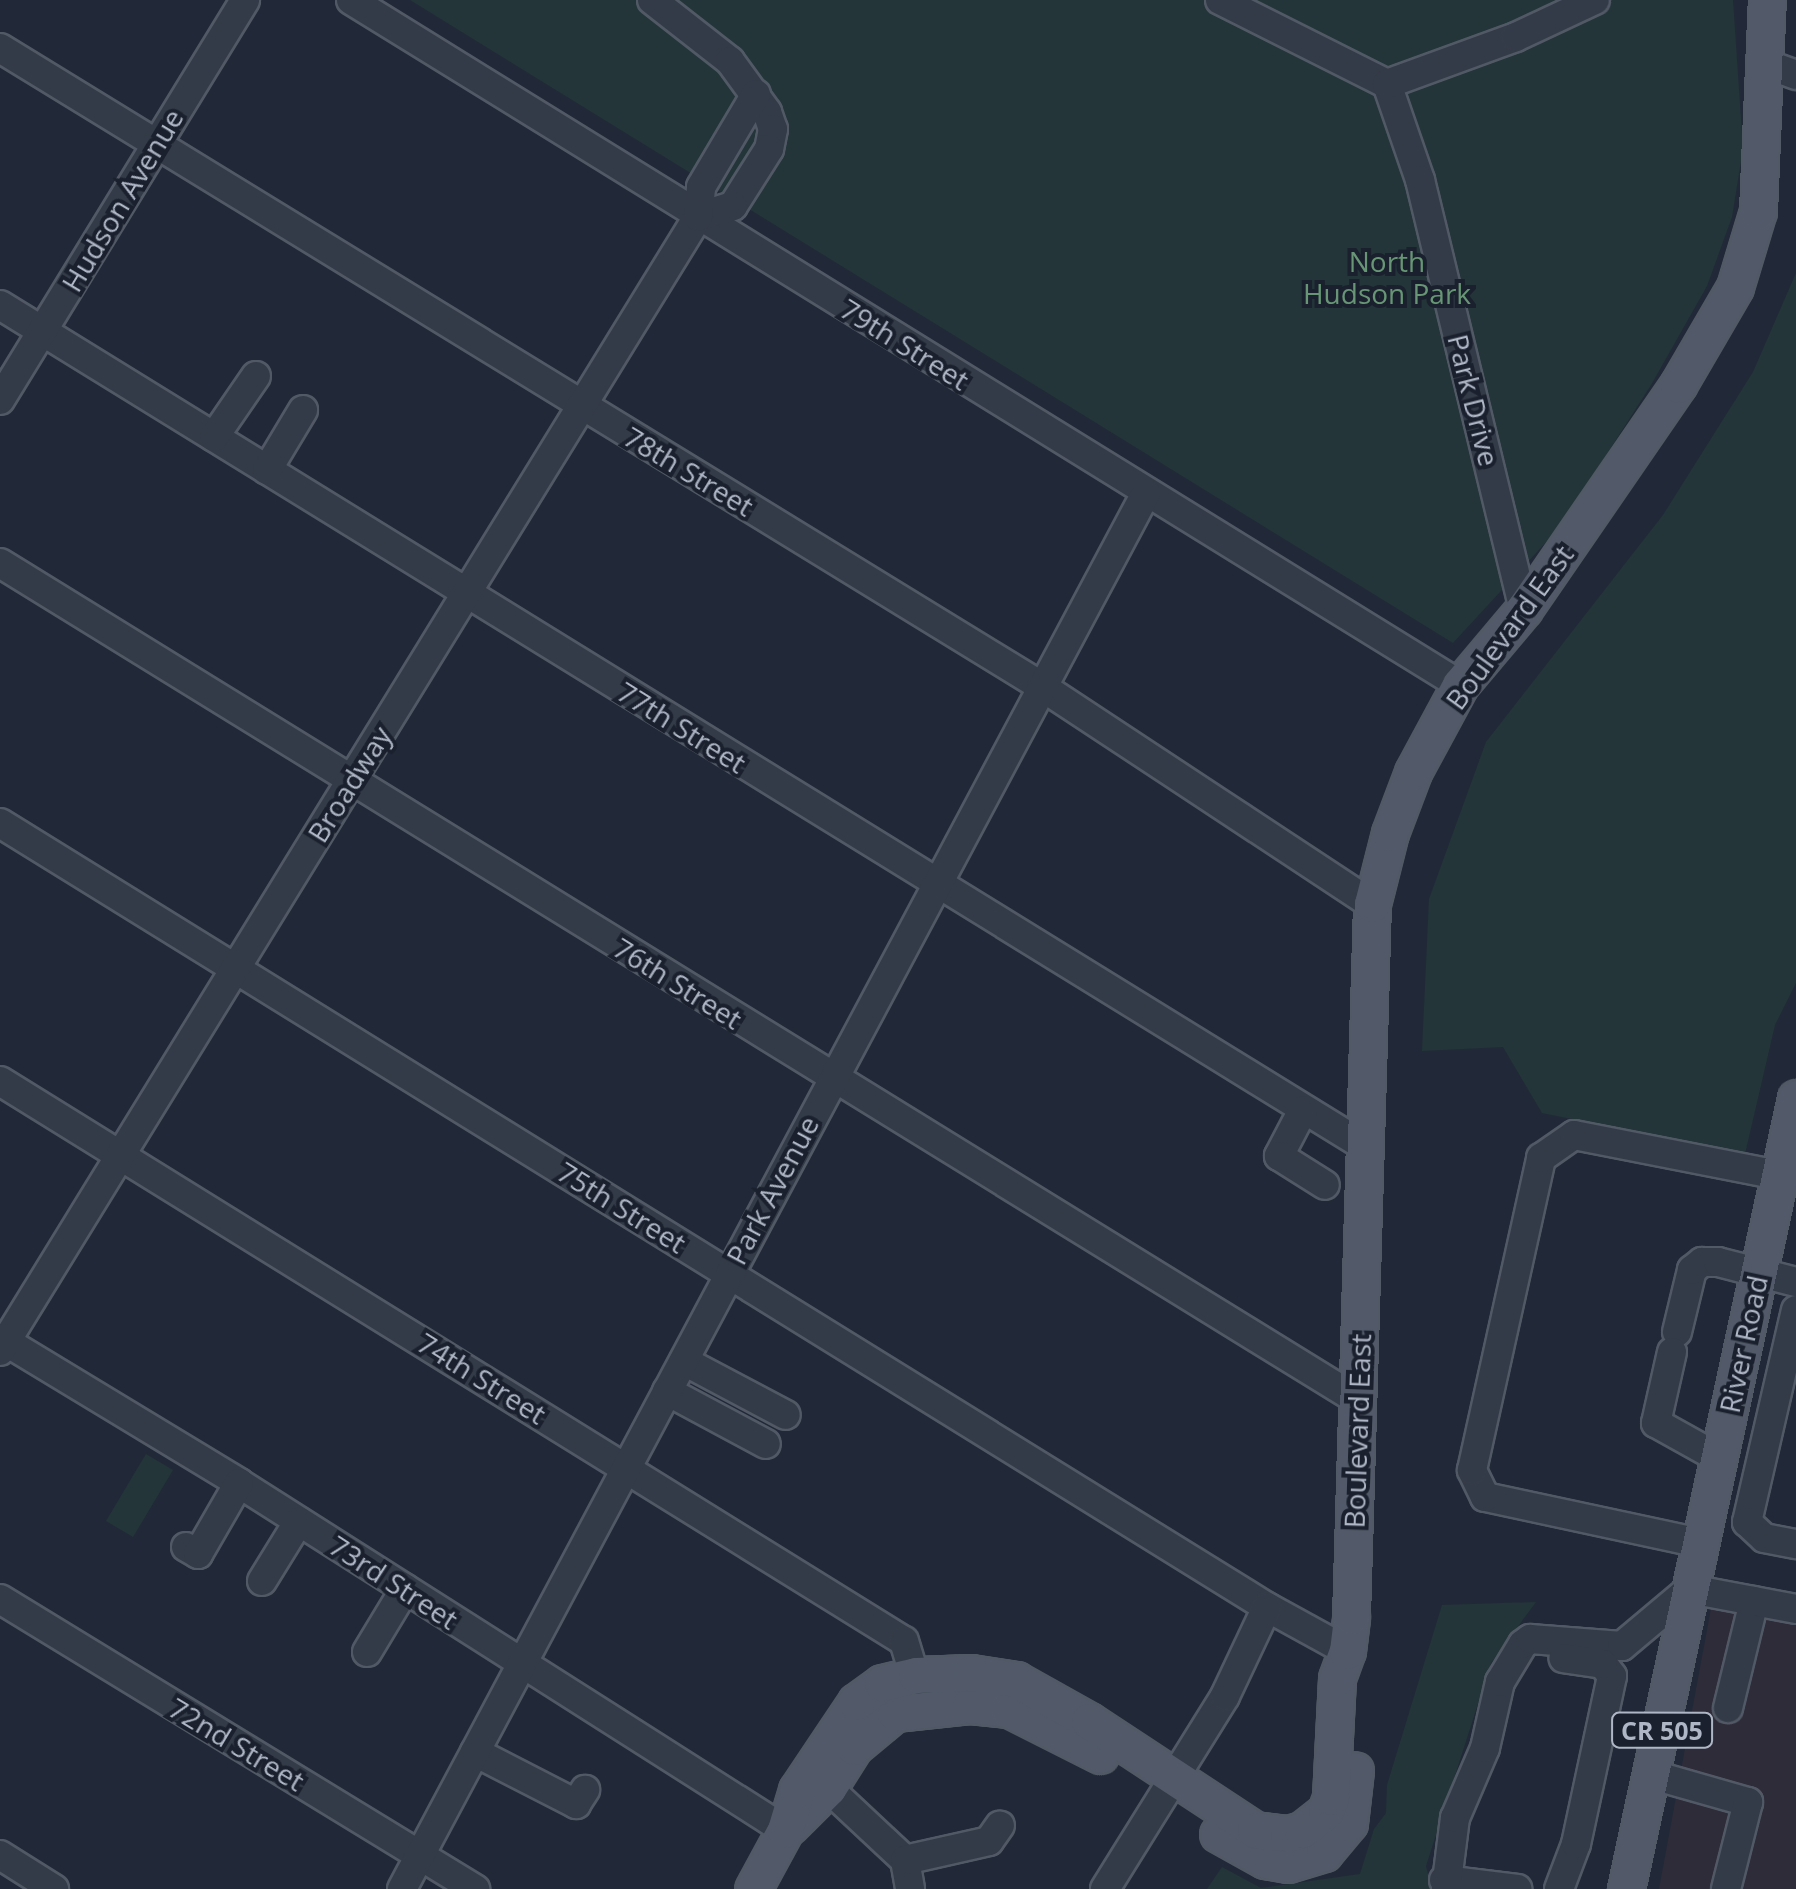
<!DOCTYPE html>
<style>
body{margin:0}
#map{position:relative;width:1796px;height:1889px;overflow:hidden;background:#212938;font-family:"Open Sans",sans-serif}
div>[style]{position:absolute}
.medical>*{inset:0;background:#2f2c3a}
.green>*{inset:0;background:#233539}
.roads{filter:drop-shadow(2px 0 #525966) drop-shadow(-2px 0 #525966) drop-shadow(0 2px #525966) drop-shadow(0 -2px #525966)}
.minor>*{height:28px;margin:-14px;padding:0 14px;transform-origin:14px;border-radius:14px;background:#343b48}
.major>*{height:35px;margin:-17.5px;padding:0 17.5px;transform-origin:17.5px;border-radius:17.5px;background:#525a69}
span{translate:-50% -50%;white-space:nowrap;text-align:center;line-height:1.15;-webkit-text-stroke:8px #1a202d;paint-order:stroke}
.shield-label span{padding:2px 8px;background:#1a202d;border:2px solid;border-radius:8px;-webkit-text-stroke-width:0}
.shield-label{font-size:25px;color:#afb6c5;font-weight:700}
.street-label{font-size:28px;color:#afb6c5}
.park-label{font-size:28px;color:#679575}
</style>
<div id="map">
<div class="medical">
<i style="clip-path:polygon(1715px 1587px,1796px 1604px,1796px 1889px,1659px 1889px)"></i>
</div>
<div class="green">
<i style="clip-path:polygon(410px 0,1733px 0,1743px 149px,1732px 217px,1707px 286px,1651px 385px,1560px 527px,1453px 643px)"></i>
<i style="clip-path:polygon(1796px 273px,1796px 983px,1775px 1025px,1745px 1154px,1542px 1113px,1503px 1047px,1422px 1051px,1429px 899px,1486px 742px,1663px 515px,1753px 372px)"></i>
<i style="clip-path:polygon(146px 1454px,173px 1470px,133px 1537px,106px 1521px)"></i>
<i style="clip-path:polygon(1536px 1602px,1491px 1663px,1426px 1866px,1432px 1889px,1207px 1889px,1222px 1867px,1261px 1888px,1360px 1874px,1374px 1829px,1386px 1813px,1387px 1785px,1442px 1605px)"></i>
</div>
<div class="roads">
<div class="minor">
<i style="left:351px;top:0;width:1303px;rotate:31.7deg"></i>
<i style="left:652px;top:0;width:99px;rotate:38deg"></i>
<i style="left:730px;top:61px;width:63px;rotate:54deg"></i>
<i style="left:767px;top:112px;width:18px;rotate:71deg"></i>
<i style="left:773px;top:129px;width:20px;rotate:101deg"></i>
<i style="left:769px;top:149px;width:67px;rotate:122.3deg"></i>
<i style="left:733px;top:206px;width:37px;rotate:163deg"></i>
<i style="left:1220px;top:0;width:187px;rotate:26.7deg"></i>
<i style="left:1387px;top:84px;width:102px;rotate:71deg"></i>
<i style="left:1420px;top:180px;width:441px;rotate:76.4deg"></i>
<i style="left:0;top:48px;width:1221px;rotate:31.5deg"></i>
<i style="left:1041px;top:686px;width:396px;rotate:33.4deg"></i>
<i style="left:1766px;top:64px;width:32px;rotate:20deg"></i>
<i style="left:1387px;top:84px;width:137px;rotate:-20deg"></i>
<i style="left:1516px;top:37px;width:87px;rotate:-25.1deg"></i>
<i style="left:0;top:305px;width:1605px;rotate:31.65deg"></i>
<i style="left:0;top:400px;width:469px;rotate:-58.5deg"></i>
<i style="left:214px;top:437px;width:74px;rotate:-55.5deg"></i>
<i style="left:267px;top:470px;width:70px;rotate:-59deg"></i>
<i style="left:0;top:563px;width:1595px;rotate:31.65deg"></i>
<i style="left:0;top:823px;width:1490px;rotate:31.75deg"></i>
<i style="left:1267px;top:1607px;width:91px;rotate:28.8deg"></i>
<i style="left:0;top:1081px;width:1063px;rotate:31.78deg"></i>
<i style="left:904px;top:1641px;width:69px;rotate:73.1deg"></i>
<i style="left:1303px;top:1110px;width:52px;rotate:117.6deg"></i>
<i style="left:1279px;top:1156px;width:54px;rotate:32.2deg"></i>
<i style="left:1796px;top:1310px;width:218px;rotate:103deg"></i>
<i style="left:1747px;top:1522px;width:23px;rotate:43deg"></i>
<i style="left:1764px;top:1538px;width:33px;rotate:11deg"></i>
<i style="left:1677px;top:1332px;width:64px;rotate:-76.4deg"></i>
<i style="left:1692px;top:1270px;width:13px;rotate:-39deg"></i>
<i style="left:1702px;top:1262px;width:16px"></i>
<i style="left:1718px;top:1262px;width:81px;rotate:14.4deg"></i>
<i style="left:0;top:1338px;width:280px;rotate:31.2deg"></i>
<i style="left:239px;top:1483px;width:647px;rotate:32.44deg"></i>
<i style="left:0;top:1351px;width:1332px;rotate:-58.39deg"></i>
<i style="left:698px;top:217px;width:30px;rotate:-84deg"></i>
<i style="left:701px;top:187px;width:108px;rotate:-59.4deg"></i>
<i style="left:1672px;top:1352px;width:73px;rotate:102.7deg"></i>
<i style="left:1656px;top:1423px;width:72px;rotate:29.1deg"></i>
<i style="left:684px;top:1361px;width:115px;rotate:27.9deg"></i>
<i style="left:667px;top:1391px;width:112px;rotate:28.2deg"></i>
<i style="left:1700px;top:1543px;width:220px;rotate:-167.9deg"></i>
<i style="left:1485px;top:1497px;width:30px;rotate:-116deg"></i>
<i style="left:1472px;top:1470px;width:320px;rotate:-77.5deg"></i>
<i style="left:1541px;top:1158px;width:40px;rotate:-34.9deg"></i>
<i style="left:1574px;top:1135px;width:208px;rotate:11.1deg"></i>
<i style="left:186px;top:1547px;width:14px;rotate:30deg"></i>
<i style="left:198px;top:1554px;width:82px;rotate:-60deg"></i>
<i style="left:262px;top:1581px;width:70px;rotate:-58.3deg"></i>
<i style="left:0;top:1599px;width:557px;rotate:31.41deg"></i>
<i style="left:367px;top:1652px;width:74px;rotate:-58.9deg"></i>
<i style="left:1728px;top:1708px;width:110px;rotate:-76.3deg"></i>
<i style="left:475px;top:1752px;width:114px;rotate:27.2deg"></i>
<i style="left:576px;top:1804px;width:17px;rotate:-57deg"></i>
<i style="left:1653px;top:1775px;width:99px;rotate:15.9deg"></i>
<i style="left:1748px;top:1802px;width:90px;rotate:104.2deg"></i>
<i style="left:828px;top:1788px;width:105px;rotate:43.1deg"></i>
<i style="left:905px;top:1860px;width:29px;rotate:80deg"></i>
<i style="left:0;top:1855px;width:64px;rotate:32.2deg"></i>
<i style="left:905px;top:1860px;width:86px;rotate:-12.7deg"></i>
<i style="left:989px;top:1841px;width:19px;rotate:-55deg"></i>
<i style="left:1444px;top:1880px;width:74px;rotate:7deg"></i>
<i style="left:402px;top:1889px;width:1582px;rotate:-61.94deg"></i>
<i style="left:1105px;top:1889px;width:227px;rotate:-58.1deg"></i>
<i style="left:1225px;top:1696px;width:98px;rotate:-64.7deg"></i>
<i style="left:1446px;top:1889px;width:72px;rotate:-82.8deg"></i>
<i style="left:1455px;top:1818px;width:76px;rotate:-66.8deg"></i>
<i style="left:1485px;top:1748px;width:68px;rotate:-77.2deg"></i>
<i style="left:1500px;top:1682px;width:44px;rotate:-58.8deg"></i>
<i style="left:1523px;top:1644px;width:9px;rotate:-36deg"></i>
<i style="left:1530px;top:1639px;width:92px;rotate:4.4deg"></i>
<i style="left:1622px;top:1646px;width:89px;rotate:-40deg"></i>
<i style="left:1690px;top:1589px;width:108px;rotate:10.7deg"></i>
<i style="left:1559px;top:1889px;width:48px;rotate:-69.3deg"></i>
<i style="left:1576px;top:1844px;width:172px;rotate:-77.9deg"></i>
<i style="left:1612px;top:1676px;width:15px;rotate:-127deg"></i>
<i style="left:1603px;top:1664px;width:40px;rotate:-171.5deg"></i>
</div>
<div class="major">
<i style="left:790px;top:1826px;width:54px;rotate:-45deg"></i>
<i style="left:828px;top:1788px;width:49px;rotate:-57.6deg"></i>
<i style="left:854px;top:1747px;width:53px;rotate:-39.7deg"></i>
<i style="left:895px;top:1713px;width:75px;rotate:-6.1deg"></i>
<i style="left:970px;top:1705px;width:39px;rotate:6deg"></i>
<i style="left:1009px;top:1709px;width:102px;rotate:26.8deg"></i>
<i style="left:1218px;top:1834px;width:54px;rotate:29deg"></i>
<i style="left:1265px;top:1860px;width:23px;rotate:10deg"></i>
<i style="left:1288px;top:1864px;width:38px;rotate:-17deg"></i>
<i style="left:1324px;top:1853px;width:39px;rotate:-50deg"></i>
<i style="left:1349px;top:1823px;width:53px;rotate:-83.5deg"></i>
<i style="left:753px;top:1889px;width:67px;rotate:-61.5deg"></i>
<i style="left:785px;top:1830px;width:42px;rotate:-73.3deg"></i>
<i style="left:797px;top:1790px;width:106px;rotate:-56.2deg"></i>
<i style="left:856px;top:1702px;width:32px;rotate:-36deg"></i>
<i style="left:882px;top:1683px;width:35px;rotate:-13deg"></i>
<i style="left:916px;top:1675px;width:55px;rotate:-2.1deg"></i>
<i style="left:971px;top:1673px;width:46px;rotate:8.8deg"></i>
<i style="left:1016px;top:1680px;width:84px;rotate:29.3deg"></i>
<i style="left:1089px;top:1721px;width:199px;rotate:33.3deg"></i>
<i style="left:1255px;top:1830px;width:33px;rotate:7deg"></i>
<i style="left:1288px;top:1834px;width:15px;rotate:-16deg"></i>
<i style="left:1302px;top:1830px;width:31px;rotate:-38deg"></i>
<i style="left:1326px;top:1811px;width:15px;rotate:-70deg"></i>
<i style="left:1331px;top:1797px;width:119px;rotate:-87.1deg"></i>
<i style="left:1337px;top:1678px;width:29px;rotate:-70deg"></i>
<i style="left:1347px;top:1651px;width:35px;rotate:-83deg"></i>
<i style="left:1351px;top:1616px;width:712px;rotate:-88.31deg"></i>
<i style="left:1372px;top:904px;width:73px;rotate:-75.8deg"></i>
<i style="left:1390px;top:833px;width:65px;rotate:-69.3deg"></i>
<i style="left:1413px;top:772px;width:99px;rotate:-61.6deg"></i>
<i style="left:1460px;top:685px;width:99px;rotate:-49.9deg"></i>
<i style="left:1524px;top:609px;width:272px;rotate:-55.5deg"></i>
<i style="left:1678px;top:385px;width:113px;rotate:-59.8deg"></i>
<i style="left:1735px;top:287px;width:79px;rotate:-73.2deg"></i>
<i style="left:1758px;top:211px;width:211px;rotate:-87.6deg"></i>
<i style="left:1626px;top:1889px;width:809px;rotate:-77.87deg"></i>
</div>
</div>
<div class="shield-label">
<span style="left:1662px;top:1730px">CR 505</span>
</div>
<div class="street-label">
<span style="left:122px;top:200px;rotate:-59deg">Hudson Avenue</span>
<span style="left:905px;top:344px;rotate:32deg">79th Street</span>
<span style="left:1474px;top:400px;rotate:76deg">Park Drive</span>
<span style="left:689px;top:471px;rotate:31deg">78th Street</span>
<span style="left:1509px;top:627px;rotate:-54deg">Boulevard East</span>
<span style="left:682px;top:727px;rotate:32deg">77th Street</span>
<span style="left:349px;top:784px;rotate:-58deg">Broadway</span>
<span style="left:678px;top:983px;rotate:32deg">76th Street</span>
<span style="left:772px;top:1190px;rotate:-62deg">Park Avenue</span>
<span style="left:622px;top:1207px;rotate:32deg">75th Street</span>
<span style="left:1743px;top:1344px;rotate:-78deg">River Road</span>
<span style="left:482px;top:1378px;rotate:32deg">74th Street</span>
<span style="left:1357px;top:1431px;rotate:-88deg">Boulevard East</span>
<span style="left:394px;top:1582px;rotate:33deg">73rd Street</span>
<span style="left:237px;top:1744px;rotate:31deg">72nd Street</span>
</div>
<div class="park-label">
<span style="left:1387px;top:277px">North<br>Hudson Park</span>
</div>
</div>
